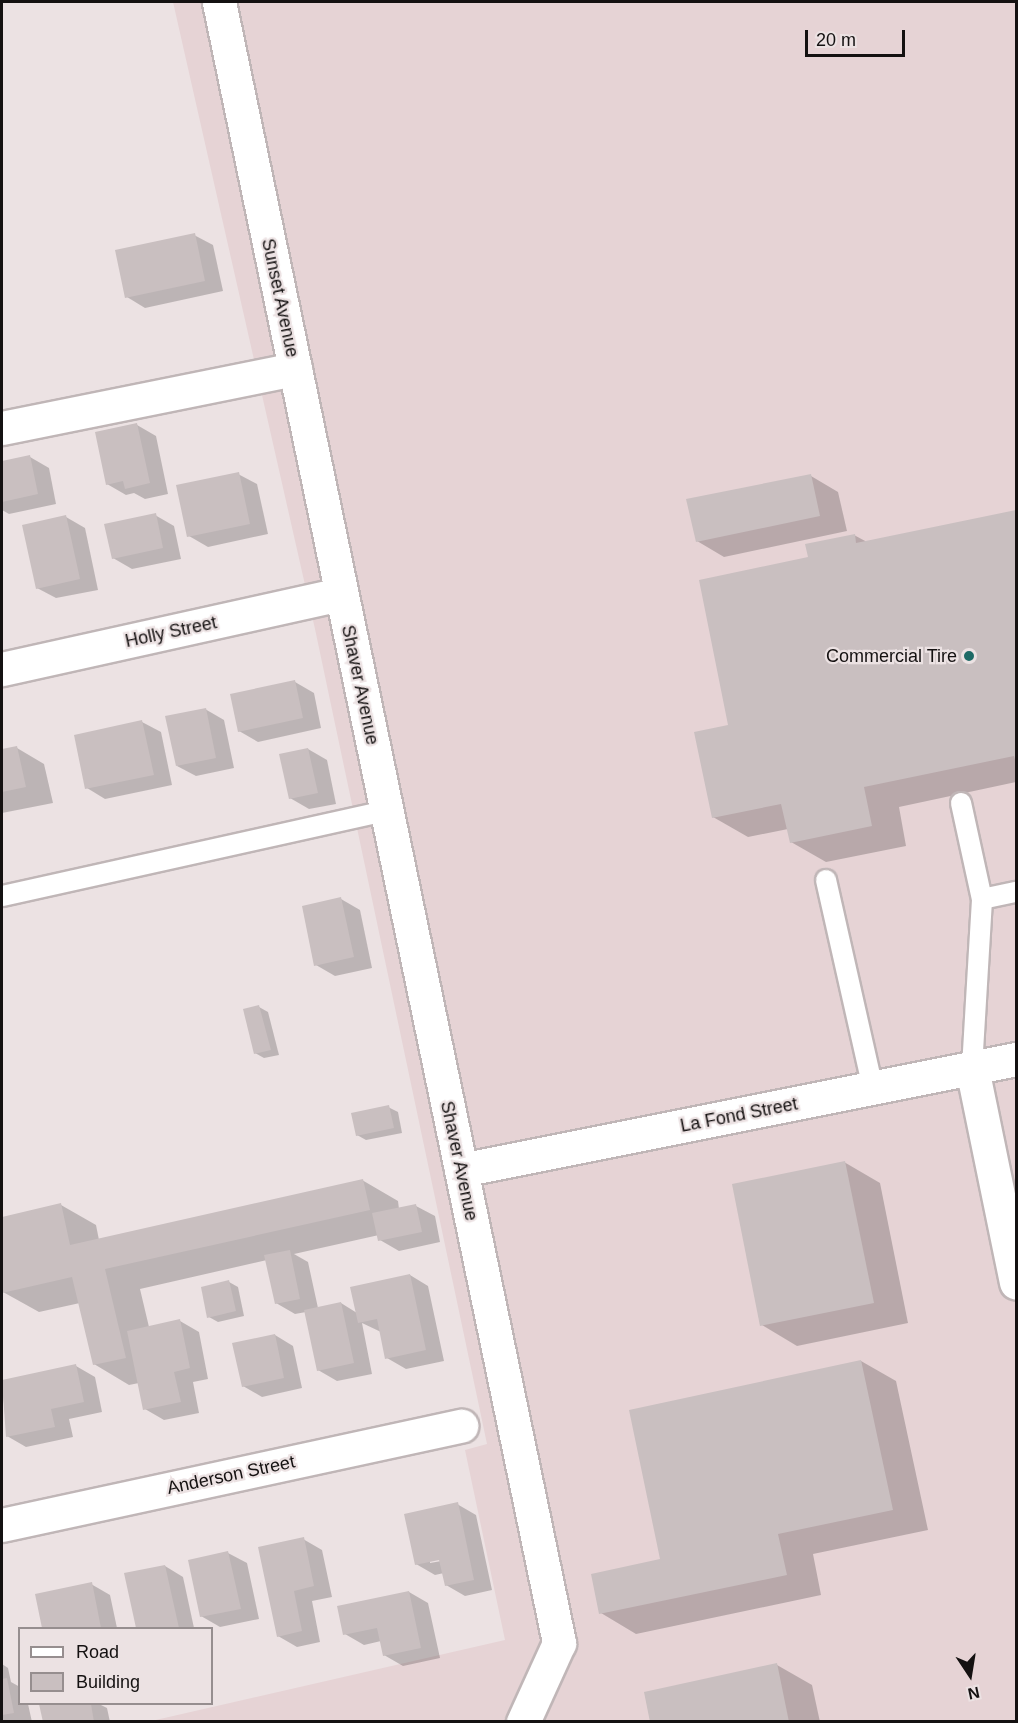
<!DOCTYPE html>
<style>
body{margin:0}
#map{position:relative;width:1018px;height:1723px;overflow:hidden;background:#ece2e3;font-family:Helvetica,sans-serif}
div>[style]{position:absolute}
.built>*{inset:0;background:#e6d3d5}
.shadow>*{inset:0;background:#0003}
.building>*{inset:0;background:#c9bfc0}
.roads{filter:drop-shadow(2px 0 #c0b6b7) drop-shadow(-2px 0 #c0b6b7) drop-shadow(0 2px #c0b6b7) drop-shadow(0 -2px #c0b6b7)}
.lane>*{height:20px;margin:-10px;padding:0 10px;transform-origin:10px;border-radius:10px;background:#fff}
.street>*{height:33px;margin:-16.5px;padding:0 16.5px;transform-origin:16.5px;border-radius:16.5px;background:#fff}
.dots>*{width:16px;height:16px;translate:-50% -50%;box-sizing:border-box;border:3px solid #ece2e3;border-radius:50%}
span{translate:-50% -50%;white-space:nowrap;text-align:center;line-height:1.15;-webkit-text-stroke:4.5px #ece2e3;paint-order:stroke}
.street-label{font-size:18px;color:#141111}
.poi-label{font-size:18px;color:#141111}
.right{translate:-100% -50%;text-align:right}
.frame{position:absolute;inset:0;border:3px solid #141111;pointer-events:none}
.legend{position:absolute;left:18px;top:1627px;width:195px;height:78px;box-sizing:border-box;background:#ece2e3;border:2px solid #968e8f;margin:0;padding:8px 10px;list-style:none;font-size:18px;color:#141111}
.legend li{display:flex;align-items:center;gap:12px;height:30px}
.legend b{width:30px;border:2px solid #968e8f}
.north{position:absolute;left:940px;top:1645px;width:60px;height:60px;-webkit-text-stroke:4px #ece2e3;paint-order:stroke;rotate:168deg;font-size:16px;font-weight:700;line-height:24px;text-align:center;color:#141111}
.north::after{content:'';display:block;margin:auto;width:21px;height:27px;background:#141111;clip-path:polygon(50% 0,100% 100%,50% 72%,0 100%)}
.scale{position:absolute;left:805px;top:30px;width:100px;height:27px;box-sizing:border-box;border:3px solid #141111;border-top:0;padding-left:8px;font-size:18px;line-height:21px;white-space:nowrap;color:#141111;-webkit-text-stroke:4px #ece2e3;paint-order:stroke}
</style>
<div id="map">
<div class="built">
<i style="clip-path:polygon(173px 2px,1016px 2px,1016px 1721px,147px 1722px,505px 1640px,465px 1450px,487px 1444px,315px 629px)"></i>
</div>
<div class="shadow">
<i style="clip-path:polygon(194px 235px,213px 245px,223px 291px,145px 308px,127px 297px)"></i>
<i style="clip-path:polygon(137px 425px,156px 436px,168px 494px,145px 499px,134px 493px,126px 495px,107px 484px)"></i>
<i style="clip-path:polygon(30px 457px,49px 468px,56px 504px,9px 514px,2px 510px,2px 463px)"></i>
<i style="clip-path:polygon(238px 474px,257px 484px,268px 534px,208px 547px,189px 536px)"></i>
<i style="clip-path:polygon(811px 476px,838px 492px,847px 531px,724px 557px,697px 541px)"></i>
<i style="clip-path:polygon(1016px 512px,1016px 782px,899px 807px,906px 846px,826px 862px,791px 842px,788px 829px,748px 837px,713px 817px,730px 727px,810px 559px,854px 535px,867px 542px)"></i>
<i style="clip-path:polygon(155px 515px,174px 526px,181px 559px,132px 569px,113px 558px)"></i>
<i style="clip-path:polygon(66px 517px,85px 528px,98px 590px,56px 598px,37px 588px)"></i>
<i style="clip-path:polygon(295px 682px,314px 693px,321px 728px,258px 742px,239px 731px)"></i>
<i style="clip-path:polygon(205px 709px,224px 720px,234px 768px,196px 776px,177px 766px)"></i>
<i style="clip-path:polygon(142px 722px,161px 732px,172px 785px,105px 799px,87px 788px)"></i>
<i style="clip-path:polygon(17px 748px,44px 764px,53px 803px,2px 813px,2px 751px)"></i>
<i style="clip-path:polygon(308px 749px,327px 760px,336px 804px,309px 809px,290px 798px)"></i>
<i style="clip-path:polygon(341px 899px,360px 910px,372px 968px,335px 976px,316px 965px)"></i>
<i style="clip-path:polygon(259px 1007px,268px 1012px,279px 1055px,264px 1058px,255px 1053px)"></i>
<i style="clip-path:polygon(388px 1107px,398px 1112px,402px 1133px,366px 1140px,357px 1135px)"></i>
<i style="clip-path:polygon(844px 1162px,880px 1183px,908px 1323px,797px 1346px,762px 1325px)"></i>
<i style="clip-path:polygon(362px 1180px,398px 1201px,399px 1209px,416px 1206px,435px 1216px,440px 1242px,399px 1251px,380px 1240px,379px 1235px,294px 1254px,308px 1262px,318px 1308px,341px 1303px,357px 1313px,410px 1275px,428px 1286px,444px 1361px,406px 1369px,387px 1358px,381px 1332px,362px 1323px,372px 1374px,337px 1381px,318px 1370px,306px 1312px,295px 1314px,276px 1303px,267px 1260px,140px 1289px,149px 1327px,180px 1321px,199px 1332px,208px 1379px,193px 1382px,199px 1413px,164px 1420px,145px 1409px,139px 1383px,129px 1385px,94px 1364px,80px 1303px,39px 1312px,3px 1292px,2px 1218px,61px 1205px,96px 1225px,99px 1240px)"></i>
<i style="clip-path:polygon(229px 1282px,238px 1287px,244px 1316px,218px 1322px,209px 1317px)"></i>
<i style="clip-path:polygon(275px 1335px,293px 1346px,302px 1388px,262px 1397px,243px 1386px)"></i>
<i style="clip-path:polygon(861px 1361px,896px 1381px,928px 1530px,813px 1554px,821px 1595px,636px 1634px,601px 1613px,662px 1560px)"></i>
<i style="clip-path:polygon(76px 1366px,95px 1377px,102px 1412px,69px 1419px,73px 1437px,26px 1447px,7px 1436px,2px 1382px)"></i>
<i style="clip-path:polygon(evenodd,457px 1504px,476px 1515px,492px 1590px,465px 1596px,446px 1585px,444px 1573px,435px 1575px,416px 1564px,457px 1504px,430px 1560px,447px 1560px,430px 1563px,430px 1560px)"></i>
<i style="clip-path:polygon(303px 1539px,322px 1550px,332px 1597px,312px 1601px,320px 1642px,297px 1647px,278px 1636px)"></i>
<i style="clip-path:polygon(228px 1553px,247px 1563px,259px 1619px,220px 1627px,201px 1616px)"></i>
<i style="clip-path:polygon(165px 1566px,183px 1577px,194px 1628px,138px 1628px,126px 1574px)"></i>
<i style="clip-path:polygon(91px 1584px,110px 1595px,117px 1628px,44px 1628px,37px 1596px)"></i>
<i style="clip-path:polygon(409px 1592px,428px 1603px,440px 1658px,403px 1666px,384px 1655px,381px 1641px,364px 1645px,345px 1634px)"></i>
<i style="clip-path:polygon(2px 1664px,8px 1668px,11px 1682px,20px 1687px,20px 1704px,28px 1704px,32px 1722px,2px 1722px)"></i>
<i style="clip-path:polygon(777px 1665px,812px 1685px,820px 1722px,652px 1722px)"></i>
<i style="clip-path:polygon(40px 1704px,99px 1704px,107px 1708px,110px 1722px,44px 1722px)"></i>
</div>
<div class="building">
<i style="clip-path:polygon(195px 233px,205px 281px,125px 298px,115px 250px)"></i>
<i style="clip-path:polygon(137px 423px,150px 483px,125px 489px,123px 481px,106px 485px,95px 432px)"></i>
<i style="clip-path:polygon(30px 455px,38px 494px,2px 502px,2px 461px)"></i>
<i style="clip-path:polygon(239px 472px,250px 524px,187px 537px,176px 485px)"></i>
<i style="clip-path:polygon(811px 474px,820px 516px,696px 542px,686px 499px)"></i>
<i style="clip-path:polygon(1016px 510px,1016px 763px,1014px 756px,864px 787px,872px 826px,790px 843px,781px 804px,712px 818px,694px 732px,728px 725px,699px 580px,808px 557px,805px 544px,855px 534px,856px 543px)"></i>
<i style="clip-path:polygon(156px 513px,163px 548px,112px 559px,104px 524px)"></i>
<i style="clip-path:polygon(66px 515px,80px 579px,36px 589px,22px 525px)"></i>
<i style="clip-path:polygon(295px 680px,303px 718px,238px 732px,230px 694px)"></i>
<i style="clip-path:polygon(206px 708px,216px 758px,176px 766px,165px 716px)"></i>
<i style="clip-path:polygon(142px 720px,154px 775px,85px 789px,74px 735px)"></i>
<i style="clip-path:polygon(17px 746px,26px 787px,2px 792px,2px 749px)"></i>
<i style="clip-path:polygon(308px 748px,318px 793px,289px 799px,279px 754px)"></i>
<i style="clip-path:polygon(341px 897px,354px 957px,314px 966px,302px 906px)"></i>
<i style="clip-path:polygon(259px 1005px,271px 1050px,254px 1054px,243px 1009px)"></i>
<i style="clip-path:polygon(389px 1105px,394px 1128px,356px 1136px,351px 1113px)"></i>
<i style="clip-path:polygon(845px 1161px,874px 1303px,760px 1326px,732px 1184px)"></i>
<i style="clip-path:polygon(363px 1179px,370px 1210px,105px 1269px,126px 1358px,93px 1365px,72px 1277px,2px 1293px,2px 1217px,61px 1203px,70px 1245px)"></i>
<i style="clip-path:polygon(416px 1204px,422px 1232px,378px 1241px,372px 1213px)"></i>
<i style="clip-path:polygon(290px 1250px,300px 1299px,275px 1304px,264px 1255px)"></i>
<i style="clip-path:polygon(410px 1274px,426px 1350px,385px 1359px,377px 1319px,358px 1323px,350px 1287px)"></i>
<i style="clip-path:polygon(229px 1280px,236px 1311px,207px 1318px,201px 1287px)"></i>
<i style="clip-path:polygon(341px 1302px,354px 1363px,317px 1371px,304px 1310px)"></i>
<i style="clip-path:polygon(180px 1319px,190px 1368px,174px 1372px,181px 1402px,143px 1410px,127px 1331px)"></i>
<i style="clip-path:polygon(275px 1334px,284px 1378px,242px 1387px,232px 1343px)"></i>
<i style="clip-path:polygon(861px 1360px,893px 1510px,778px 1534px,787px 1575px,599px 1614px,591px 1574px,660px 1559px,629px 1410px)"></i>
<i style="clip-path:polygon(76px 1364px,84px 1402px,51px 1409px,55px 1427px,6px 1437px,2px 1380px)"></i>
<i style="clip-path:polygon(458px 1502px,474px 1580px,445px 1586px,439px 1560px,415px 1565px,404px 1514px)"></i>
<i style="clip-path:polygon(304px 1537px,314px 1586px,294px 1591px,302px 1631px,277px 1637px,258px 1547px)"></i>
<i style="clip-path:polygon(228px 1551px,241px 1609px,200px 1617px,188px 1560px)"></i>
<i style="clip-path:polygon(165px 1565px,179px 1628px,136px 1628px,124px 1573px)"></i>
<i style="clip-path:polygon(92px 1582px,101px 1628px,42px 1628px,35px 1594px)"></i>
<i style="clip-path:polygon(409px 1591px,421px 1648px,383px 1656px,377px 1628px,343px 1635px,337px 1606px)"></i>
<i style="clip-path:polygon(777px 1663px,789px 1722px,650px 1722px,644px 1692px)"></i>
<i style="clip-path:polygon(7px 1678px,14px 1713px,2px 1715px,2px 1679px)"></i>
<i style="clip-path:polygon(39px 1704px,91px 1704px,94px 1722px,43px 1722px)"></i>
</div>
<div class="roads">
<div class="lane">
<i style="left:961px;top:803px;width:98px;rotate:77.7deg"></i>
<i style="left:982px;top:899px;width:35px;rotate:-12deg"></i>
<i style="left:826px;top:880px;width:213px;rotate:77.3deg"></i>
<i style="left:2px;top:896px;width:393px;rotate:-12.5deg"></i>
<i style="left:972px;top:1068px;width:169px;rotate:-86.6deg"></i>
</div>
<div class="street">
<i style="left:219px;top:2px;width:1676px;rotate:78.29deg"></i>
<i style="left:559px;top:1643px;width:87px;rotate:114.5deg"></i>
<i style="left:2px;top:428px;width:299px;rotate:-11.4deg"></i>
<i style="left:2px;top:669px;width:347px;rotate:-12.5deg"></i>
<i style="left:972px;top:1068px;width:219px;rotate:78.4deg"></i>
<i style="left:461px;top:1170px;width:566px;rotate:-11.31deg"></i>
<i style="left:2px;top:1525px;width:470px;rotate:-12.2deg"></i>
</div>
</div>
<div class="dots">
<i style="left:969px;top:656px;background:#1e6a66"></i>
</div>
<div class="street-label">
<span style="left:280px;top:298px;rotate:78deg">Sunset Avenue</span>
<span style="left:171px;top:632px;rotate:-12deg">Holly Street</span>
<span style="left:360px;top:685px;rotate:78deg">Shaver Avenue</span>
<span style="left:739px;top:1115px;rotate:-11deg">La Fond Street</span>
<span style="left:459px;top:1161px;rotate:78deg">Shaver Avenue</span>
<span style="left:231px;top:1475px;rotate:-12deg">Anderson Street</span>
</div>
<div class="poi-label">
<span class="right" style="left:957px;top:656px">Commercial Tire</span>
</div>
<div class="frame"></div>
<ul class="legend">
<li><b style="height:8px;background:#fff"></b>Road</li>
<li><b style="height:16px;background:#c9bfc0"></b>Building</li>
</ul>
<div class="north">N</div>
<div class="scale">20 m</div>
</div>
